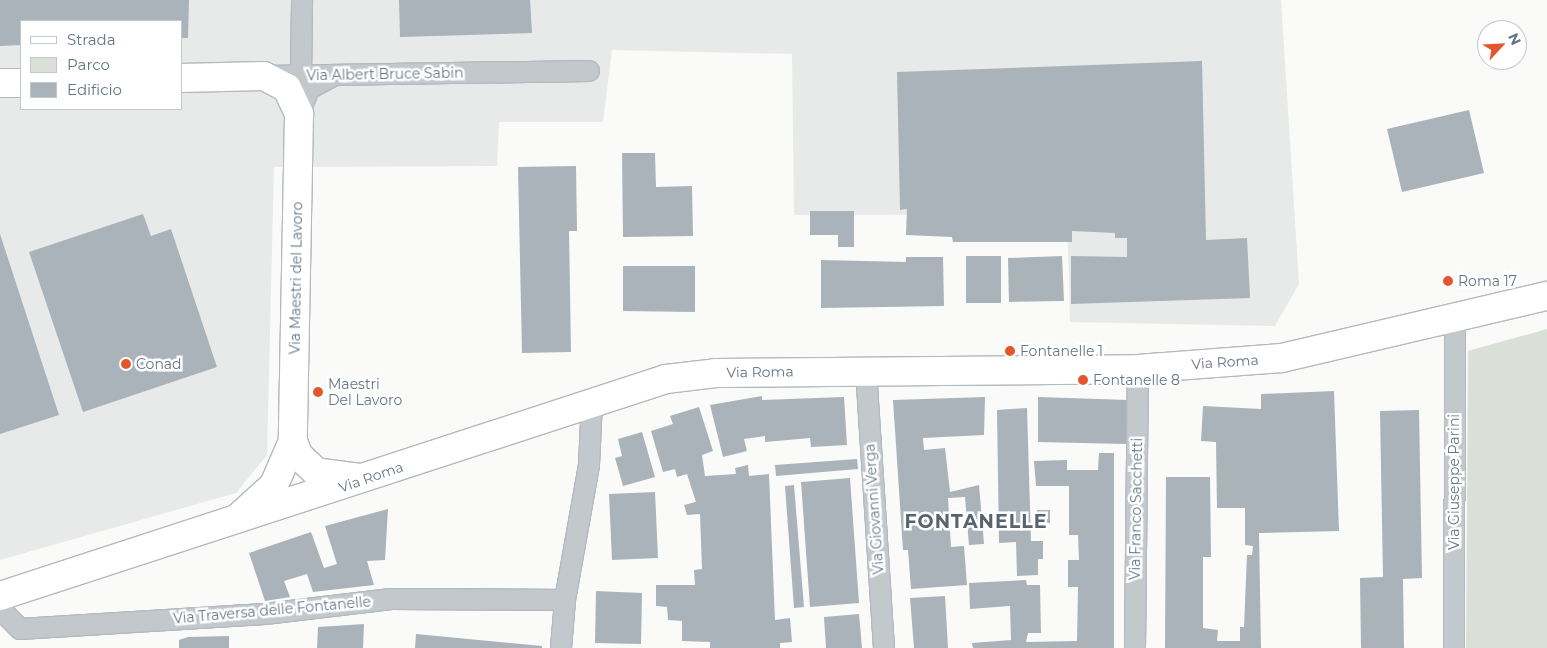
<!DOCTYPE html>
<style>
body{margin:0}
#map{position:relative;width:1547px;height:648px;overflow:hidden;background:#fafaf8;font-family:Montserrat,sans-serif}
div>[style]{position:absolute}
.built>*{inset:0;background:#e8e9e9}
.green>*{inset:0;background:#dadfd7}
.building>*{inset:0;background:#aab3b9}
.roads{filter:drop-shadow(1px 0 #b3babf) drop-shadow(-1px 0 #b3babf) drop-shadow(0 1px #b3babf) drop-shadow(0 -1px #b3babf)}
.minor>*{height:20px;margin:-10px;padding:0 10px;transform-origin:10px;border-radius:10px;background:#c3c8cc}
.secondary>*{height:28px;margin:-14px;padding:0 14px;transform-origin:14px;border-radius:14px;background:#fff}
.dots>*{width:14px;height:14px;translate:-50% -50%;box-sizing:border-box;border:2px solid #fff;border-radius:50%}
span{translate:-50% -50%;white-space:nowrap;text-align:center;line-height:1.15;-webkit-text-stroke:5px #fff;paint-order:stroke}
.street-label{font-size:14px;color:#657683}
.poi-label{font-size:14px;color:#657683}
.left{translate:0 -50%;text-align:left}
.district-label{font-size:19px;color:#57646e;font-weight:700;letter-spacing:1px}
.legend{position:absolute;left:20px;top:20px;width:162px;height:90px;box-sizing:border-box;background:#fff;border:1px solid #c1c8cd;margin:0;padding:6px 9px;list-style:none;font-size:15px;color:#657683}
.legend li{display:flex;align-items:center;gap:10px;height:25px}
.legend b{width:25px;border:1px solid #c1c8cd}
.north{position:absolute;left:1477px;top:20px;width:50px;height:50px;box-sizing:border-box;background:#fff;border:1px solid #c1c8cd;border-radius:50%;rotate:65deg;font-size:14px;font-weight:700;line-height:20px;text-align:center;color:#657683}
.north::after{content:'';display:block;margin:auto;width:18px;height:22px;background:#e4572e;clip-path:polygon(50% 0,100% 100%,50% 72%,0 100%)}
</style>
<div id="map">
<div class="built">
<i style="clip-path:polygon(evenodd,0 0,1281px 0,1299px 284px,1275px 326px,1070px 322px,1067px 214px,794px 215px,792px 54px,612px 50px,603px 122px,499px 122px,497px 166px,274px 167px,267px 455px,236px 493px,0 560px,0 0,21px 21px,181px 21px,181px 109px,21px 109px,21px 21px)"></i>
</div>
<div class="green">
<i style="clip-path:polygon(1547px 329px,1547px 648px,1466px 648px,1468px 351px)"></i>
</div>
<div class="building">
<i style="clip-path:polygon(0 0,189px 0,188px 38px,181px 38px,181px 21px,21px 21px,21px 45px,0 46px)"></i>
<i style="clip-path:polygon(399px 0,530px 0,532px 33px,400px 37px)"></i>
<i style="clip-path:polygon(1202px 61px,1206px 240px,1247px 238px,1250px 298px,1071px 304px,1071px 256px,1127px 257px,1127px 238px,1115px 238px,1115px 233px,1072px 231px,1072px 242px,953px 242px,952px 237px,906px 235px,907px 209px,900px 210px,897px 72px)"></i>
<i style="clip-path:polygon(1469px 110px,1484px 173px,1402px 192px,1387px 129px)"></i>
<i style="clip-path:polygon(622px 153px,655px 153px,656px 187px,692px 186px,693px 236px,623px 237px)"></i>
<i style="clip-path:polygon(576px 166px,577px 231px,569px 231px,571px 352px,522px 353px,518px 167px)"></i>
<i style="clip-path:polygon(810px 211px,854px 211px,854px 247px,838px 247px,838px 235px,810px 235px)"></i>
<i style="clip-path:polygon(143px 214px,151px 236px,171px 229px,217px 367px,83px 412px,29px 252px)"></i>
<i style="clip-path:polygon(0 234px,59px 415px,0 434px)"></i>
<i style="clip-path:polygon(966px 256px,1001px 256px,1001px 303px,966px 303px)"></i>
<i style="clip-path:polygon(1062px 256px,1064px 301px,1009px 302px,1008px 258px)"></i>
<i style="clip-path:polygon(906px 257px,943px 257px,944px 306px,821px 308px,821px 260px,906px 262px)"></i>
<i style="clip-path:polygon(623px 266px,695px 266px,695px 312px,623px 311px)"></i>
<i style="clip-path:polygon(1334px 391px,1339px 531px,1259px 533px,1261px 648px,1165px 648px,1166px 477px,1210px 477px,1211px 557px,1203px 557px,1203px 628px,1218px 630px,1217px 641px,1240px 641px,1240px 627px,1244px 627px,1247px 555px,1252px 555px,1253px 546px,1245px 545px,1245px 508px,1217px 508px,1216px 442px,1201px 441px,1203px 406px,1261px 409px,1261px 394px)"></i>
<i style="clip-path:polygon(762px 396px,762px 400px,844px 397px,847px 445px,811px 447px,810px 438px,765px 442px,765px 436px,744px 439px,747px 451px,723px 457px,710px 405px)"></i>
<i style="clip-path:polygon(985px 397px,984px 435px,923px 438px,924px 450px,945px 448px,950px 492px,979px 485px,984px 544px,969px 545px,965px 497px,948px 498px,951px 547px,964px 546px,967px 585px,911px 589px,908px 550px,903px 550px,893px 400px)"></i>
<i style="clip-path:polygon(1038px 397px,1128px 400px,1126px 444px,1038px 442px)"></i>
<i style="clip-path:polygon(699px 407px,713px 451px,702px 455px,705px 476px,736px 474px,735px 468px,748px 465px,749px 476px,769px 474px,775px 620px,790px 618px,792px 642px,780px 643px,780px 648px,710px 648px,710px 642px,682px 641px,682px 621px,668px 620px,667px 607px,656px 606px,656px 585px,695px 585px,694px 570px,702px 569px,700px 514px,687px 515px,684px 505px,696px 502px,687px 474px,677px 477px,675px 469px,663px 472px,651px 431px,673px 424px,670px 416px)"></i>
<i style="clip-path:polygon(1027px 408px,1031px 541px,1043px 541px,1043px 559px,1038px 559px,1038px 575px,1017px 576px,1016px 542px,999px 543px,997px 410px)"></i>
<i style="clip-path:polygon(1419px 410px,1422px 578px,1403px 579px,1404px 648px,1361px 648px,1360px 578px,1383px 577px,1380px 411px)"></i>
<i style="clip-path:polygon(642px 432px,655px 477px,623px 486px,615px 458px,622px 456px,618px 439px)"></i>
<i style="clip-path:polygon(1099px 453px,1114px 453px,1114px 648px,973px 648px,972px 643px,1011px 640px,1010px 606px,970px 609px,969px 583px,1026px 580px,1027px 585px,1040px 585px,1041px 633px,1028px 633px,1026px 642px,1077px 641px,1078px 587px,1068px 587px,1068px 560px,1079px 560px,1078px 535px,1069px 535px,1069px 486px,1036px 486px,1034px 461px,1067px 460px,1067px 470px,1098px 470px)"></i>
<i style="clip-path:polygon(857px 459px,858px 469px,776px 476px,775px 465px)"></i>
<i style="clip-path:polygon(850px 478px,859px 603px,810px 607px,801px 482px)"></i>
<i style="clip-path:polygon(794px 485px,804px 607px,794px 608px,785px 486px)"></i>
<i style="clip-path:polygon(655px 492px,658px 558px,612px 560px,609px 494px)"></i>
<i style="clip-path:polygon(388px 509px,385px 560px,367px 561px,374px 585px,313px 592px,307px 574px,284px 581px,290px 597px,265px 601px,249px 553px,311px 532px,324px 568px,337px 564px,325px 526px)"></i>
<i style="clip-path:polygon(1037px 510px,1050px 510px,1050px 523px,1037px 523px)"></i>
<i style="clip-path:polygon(596px 591px,642px 593px,641px 644px,595px 643px)"></i>
<i style="clip-path:polygon(945px 596px,948px 648px,914px 648px,910px 598px)"></i>
<i style="clip-path:polygon(859px 614px,862px 648px,826px 648px,824px 617px)"></i>
<i style="clip-path:polygon(364px 624px,363px 648px,317px 648px,318px 627px)"></i>
<i style="clip-path:polygon(416px 634px,542px 646px,542px 648px,415px 648px)"></i>
<i style="clip-path:polygon(229px 636px,229px 648px,179px 648px,179px 640px,188px 637px)"></i>
</div>
<div class="roads">
<div class="minor">
<i style="left:266px;top:76px;width:323px;rotate:-0.9deg"></i>
<i style="left:301px;top:76px;width:76px;rotate:-89.2deg"></i>
<i style="left:299px;top:114px;width:27px;rotate:-68deg"></i>
<i style="left:309px;top:89px;width:26px;rotate:-28deg"></i>
<i style="left:866px;top:370px;width:279px;rotate:86.3deg"></i>
<i style="left:0;top:596px;width:19px;rotate:74deg"></i>
<i style="left:5px;top:614px;width:21px;rotate:45deg"></i>
<i style="left:20px;top:629px;width:245px;rotate:-3.5deg"></i>
<i style="left:265px;top:614px;width:127px;rotate:-6.8deg"></i>
<i style="left:391px;top:599px;width:174px;rotate:0.3deg"></i>
<i style="left:565px;top:600px;width:137px;rotate:-79.9deg"></i>
<i style="left:589px;top:465px;width:64px;rotate:-87.3deg"></i>
<i style="left:561px;top:648px;width:48px;rotate:-85.2deg"></i>
<i style="left:1135px;top:648px;width:279px;rotate:-89.4deg"></i>
<i style="left:1454px;top:648px;width:331px;rotate:-89.8deg"></i>
</div>
<div class="secondary">
<i style="left:181px;top:78px;width:83px;rotate:-1.4deg"></i>
<i style="left:264px;top:76px;width:26px;rotate:28deg"></i>
<i style="left:287px;top:88px;width:29px;rotate:65deg"></i>
<i style="left:299px;top:114px;width:327px;rotate:91.1deg"></i>
<i style="left:293px;top:441px;width:48px;rotate:113.4deg"></i>
<i style="left:274px;top:485px;width:45px;rotate:137.7deg"></i>
<i style="left:0;top:83px;width:21px"></i>
<i style="left:293px;top:441px;width:15px;rotate:70deg"></i>
<i style="left:298px;top:455px;width:25px;rotate:43deg"></i>
<i style="left:316px;top:472px;width:44px;rotate:7.8deg"></i>
<i style="left:0;top:596px;width:700px;rotate:-18.05deg"></i>
<i style="left:666px;top:379px;width:50px;rotate:-6.8deg"></i>
<i style="left:716px;top:373px;width:422px;rotate:-0.5deg"></i>
<i style="left:1138px;top:369px;width:144px;rotate:-4.4deg"></i>
<i style="left:1282px;top:358px;width:272px;rotate:-13.2deg"></i>
</div>
</div>
<div class="dots">
<i style="left:1448px;top:281px;background:#e4572e"></i>
<i style="left:1010px;top:351px;background:#e4572e"></i>
<i style="left:126px;top:364px;background:#e4572e"></i>
<i style="left:1083px;top:380px;background:#e4572e"></i>
<i style="left:318px;top:392px;background:#e4572e"></i>
</div>
<div class="street-label">
<span style="left:385px;top:74px;rotate:-1deg">Via Albert Bruce Sabin</span>
<span style="left:296px;top:278px;rotate:-89deg">Via Maestri del Lavoro</span>
<span style="left:1225px;top:362px;rotate:-4deg">Via Roma</span>
<span style="left:760px;top:372px;rotate:-1deg">Via Roma</span>
<span style="left:371px;top:477px;rotate:-19deg">Via Roma</span>
<span style="left:1454px;top:482px;rotate:-90deg">Via Giuseppe Parini</span>
<span style="left:874px;top:509px;rotate:-94deg">Via Giovanni Verga</span>
<span style="left:1136px;top:509px;rotate:-89deg">Via Franco Sacchetti</span>
<span style="left:272px;top:610px;rotate:-5deg">Via Traversa delle Fontanelle</span>
</div>
<div class="poi-label">
<span class="left" style="left:1458px;top:281px">Roma 17</span>
<span class="left" style="left:1020px;top:351px">Fontanelle 1</span>
<span class="left" style="left:136px;top:364px">Conad</span>
<span class="left" style="left:1093px;top:380px">Fontanelle 8</span>
<span class="left" style="left:328px;top:392px">Maestri<br>Del Lavoro</span>
</div>
<div class="district-label">
<span style="left:976px;top:522px">FONTANELLE</span>
</div>
<ul class="legend">
<li><b style="height:6px;background:#fff"></b>Strada</li>
<li><b style="height:14px;background:#dadfd7"></b>Parco</li>
<li><b style="height:14px;background:#aab3b9"></b>Edificio</li>
</ul>
<div class="north">N</div>
</div>
